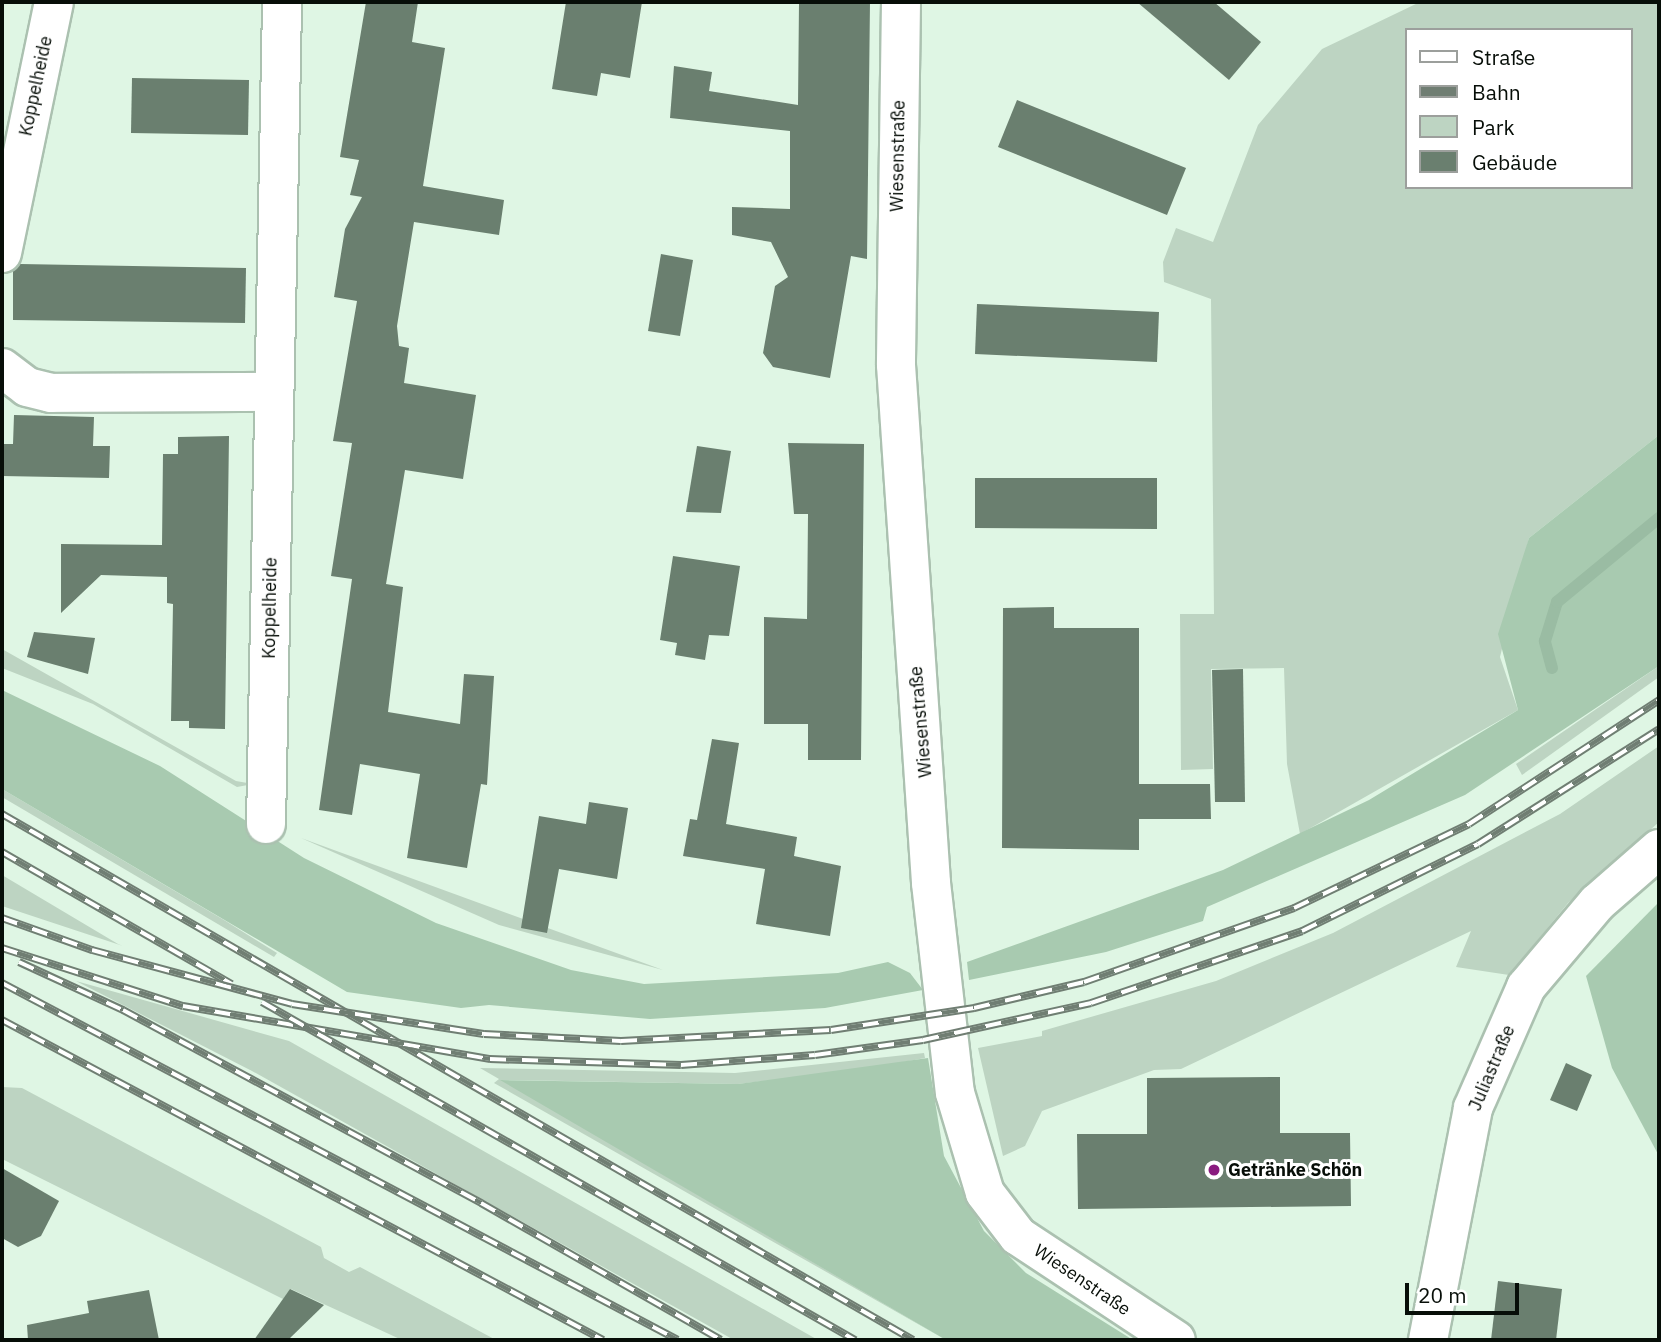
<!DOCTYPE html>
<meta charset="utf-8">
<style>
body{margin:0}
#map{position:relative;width:1661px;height:1342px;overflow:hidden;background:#dff6e4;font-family:"IBM Plex Sans",sans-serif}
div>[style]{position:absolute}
.green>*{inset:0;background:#bdd4c2}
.forest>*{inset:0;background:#a8cab0}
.stream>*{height:12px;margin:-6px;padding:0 6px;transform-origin:6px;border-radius:6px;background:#9abca3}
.building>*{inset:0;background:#6a7f6f}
.roads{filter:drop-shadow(2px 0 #abc1b0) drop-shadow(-2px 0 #abc1b0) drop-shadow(0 2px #abc1b0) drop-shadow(0 -2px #abc1b0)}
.minor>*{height:38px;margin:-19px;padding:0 19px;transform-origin:19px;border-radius:19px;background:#fff}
.rail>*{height:8px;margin-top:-4px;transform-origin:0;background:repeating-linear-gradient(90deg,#fff 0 16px,#707e73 0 32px);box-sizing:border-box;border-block:2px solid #707e73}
.dots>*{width:19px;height:19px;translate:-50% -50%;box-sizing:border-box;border:4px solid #fff;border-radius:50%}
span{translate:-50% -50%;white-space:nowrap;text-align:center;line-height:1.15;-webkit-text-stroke:6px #fff;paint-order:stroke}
.street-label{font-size:18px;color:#070e08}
.poi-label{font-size:18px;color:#070e08;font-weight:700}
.left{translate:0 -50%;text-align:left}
.frame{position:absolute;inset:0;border:4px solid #070e08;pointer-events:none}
.legend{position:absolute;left:1405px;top:28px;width:228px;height:161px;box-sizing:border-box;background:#fff;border:2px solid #9c9f9c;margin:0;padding:9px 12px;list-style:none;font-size:21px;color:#070e08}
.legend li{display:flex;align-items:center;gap:14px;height:35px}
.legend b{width:35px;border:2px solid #9c9f9c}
.scale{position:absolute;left:1405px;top:1283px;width:114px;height:32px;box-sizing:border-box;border:4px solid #070e08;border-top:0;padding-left:9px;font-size:21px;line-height:24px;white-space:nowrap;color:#070e08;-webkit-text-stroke:5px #fff;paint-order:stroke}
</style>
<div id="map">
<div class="green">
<i style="clip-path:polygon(evenodd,1420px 2px,1659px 2px,1659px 435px,1529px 538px,1500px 657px,1518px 710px,1300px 834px,1287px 764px,1284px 668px,1211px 669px,1213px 769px,1181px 770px,1180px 614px,1214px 614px,1211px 299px,1164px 282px,1163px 262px,1176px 228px,1213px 242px,1258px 125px,1322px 49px,1420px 2px,1407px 30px,1631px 30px,1631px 187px,1407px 187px,1407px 30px)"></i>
<i style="clip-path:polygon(2px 649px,236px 781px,253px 784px,237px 787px,93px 704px,2px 668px)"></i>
<i style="clip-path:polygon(1659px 666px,1659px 677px,1522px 775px,1516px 764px)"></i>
<i style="clip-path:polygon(1659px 746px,1659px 822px,1568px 903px,1509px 975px,1456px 967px,1471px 931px,1181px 1069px,1154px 1070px,1042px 1111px,1025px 1146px,1003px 1156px,978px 1048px,1042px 1036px,1042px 1031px,1216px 981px,1333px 933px,1560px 814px)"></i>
<i style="clip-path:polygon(2px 789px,224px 920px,277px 953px,274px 957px,2px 797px)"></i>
<i style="clip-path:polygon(301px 838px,663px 970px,499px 925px)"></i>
<i style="clip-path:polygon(2px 875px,118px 944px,123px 946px,2px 906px)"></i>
<i style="clip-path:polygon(76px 981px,289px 1041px,818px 1340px,734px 1340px,252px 1071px)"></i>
<i style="clip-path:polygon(924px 1053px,925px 1058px,860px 1070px,738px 1084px,502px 1080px,946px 1340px,494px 1083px,499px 1079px,480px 1068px,735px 1073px)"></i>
<i style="clip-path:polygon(2px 1087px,22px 1088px,321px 1247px,324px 1258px,349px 1272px,360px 1267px,496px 1340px,402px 1340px,291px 1289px,283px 1299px,2px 1159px)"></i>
</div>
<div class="forest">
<i style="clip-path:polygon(1659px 435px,1659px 666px,1465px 795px,1207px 907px,1203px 921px,1106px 952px,969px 980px,967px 962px,1223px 870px,1369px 800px,1518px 710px,1498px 634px,1529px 538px)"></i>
<i style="clip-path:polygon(2px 690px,160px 766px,304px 858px,436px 923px,571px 970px,644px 984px,838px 973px,888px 962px,910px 973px,923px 990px,825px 1008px,650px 1019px,489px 1005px,461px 1008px,347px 992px,2px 789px)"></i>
<i style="clip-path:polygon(1659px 902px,1659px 1156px,1612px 1068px,1586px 976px)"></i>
<i style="clip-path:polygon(928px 1058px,944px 1156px,984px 1231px,1026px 1273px,1133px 1340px,946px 1340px,500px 1080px,738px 1084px)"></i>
</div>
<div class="stream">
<i style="left:1552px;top:668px;width:28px;rotate:-105deg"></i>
<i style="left:1545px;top:641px;width:41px;rotate:-72.9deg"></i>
<i style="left:1557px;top:602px;width:132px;rotate:-39.5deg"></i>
</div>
<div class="building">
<i style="clip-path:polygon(366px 2px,418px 2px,412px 42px,445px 48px,423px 186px,504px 200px,499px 235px,414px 222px,397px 326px,399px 346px,409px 348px,404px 383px,476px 395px,463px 479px,405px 470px,386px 584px,403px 587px,388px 712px,460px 724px,464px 674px,494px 676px,487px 785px,481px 784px,467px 868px,407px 858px,420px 774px,360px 764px,352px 815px,319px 810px,352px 579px,331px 576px,352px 443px,333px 441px,357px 301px,334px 297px,345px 229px,362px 197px,350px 195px,359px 160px,340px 157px)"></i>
<i style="clip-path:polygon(566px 2px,642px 2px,630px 78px,601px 73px,597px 96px,552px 89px)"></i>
<i style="clip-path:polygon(799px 2px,870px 2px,867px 259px,851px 256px,830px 378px,773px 367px,763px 353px,775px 286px,788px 277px,771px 242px,732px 235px,732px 207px,790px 209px,790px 131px,670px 118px,674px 66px,712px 72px,709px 91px,798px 105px)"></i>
<i style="clip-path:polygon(1137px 2px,1214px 2px,1261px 42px,1229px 80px)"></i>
<i style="clip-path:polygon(132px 78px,249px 80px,248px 135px,131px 133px)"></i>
<i style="clip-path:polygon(1017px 100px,1186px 168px,1167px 215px,998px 147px)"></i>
<i style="clip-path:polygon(661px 254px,693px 260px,680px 336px,648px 331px)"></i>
<i style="clip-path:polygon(20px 264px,246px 268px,245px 323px,13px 320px,13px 271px)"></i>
<i style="clip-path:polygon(977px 304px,1159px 312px,1157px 362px,975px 354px)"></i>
<i style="clip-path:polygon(14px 415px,94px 417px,93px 446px,110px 446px,109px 478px,2px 476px,2px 444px,13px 444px)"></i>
<i style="clip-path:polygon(229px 436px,225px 729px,189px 728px,189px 721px,171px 721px,173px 604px,167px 603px,167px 577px,101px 575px,61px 613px,61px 544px,162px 545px,163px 454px,178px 454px,178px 437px)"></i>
<i style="clip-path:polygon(788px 443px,864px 444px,861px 760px,808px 760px,808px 724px,764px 724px,764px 617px,807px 619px,808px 514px,794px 514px)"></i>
<i style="clip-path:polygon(697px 446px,731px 451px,721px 513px,686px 512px)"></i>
<i style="clip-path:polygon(975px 478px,1157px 478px,1157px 529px,975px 528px)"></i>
<i style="clip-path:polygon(673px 556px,740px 566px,729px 636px,709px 635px,705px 660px,675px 655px,677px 643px,660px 640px)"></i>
<i style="clip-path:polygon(1054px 607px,1054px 628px,1139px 628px,1139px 784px,1210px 784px,1211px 819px,1139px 819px,1139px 850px,1002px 848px,1003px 608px)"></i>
<i style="clip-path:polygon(34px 632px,95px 638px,88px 674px,27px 657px)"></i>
<i style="clip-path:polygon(1243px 669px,1245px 802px,1215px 802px,1212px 670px)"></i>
<i style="clip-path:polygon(712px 739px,739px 743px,726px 824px,797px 837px,794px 856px,841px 866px,830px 936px,756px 924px,765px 869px,683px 856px,690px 819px,697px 820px)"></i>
<i style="clip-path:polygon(589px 802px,628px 808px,617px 879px,559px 869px,547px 933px,521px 928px,539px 816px,586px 824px)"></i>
<i style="clip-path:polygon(1566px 1063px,1592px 1075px,1577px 1111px,1550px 1100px)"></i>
<i style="clip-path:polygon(1280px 1077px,1280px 1133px,1350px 1133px,1351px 1206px,1078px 1209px,1077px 1134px,1147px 1134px,1147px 1078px)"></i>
<i style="clip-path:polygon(2px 1168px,59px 1201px,41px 1236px,18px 1247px,2px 1238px)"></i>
<i style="clip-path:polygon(1498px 1281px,1562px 1289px,1556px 1340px,1491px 1340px)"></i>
<i style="clip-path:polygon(290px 1289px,324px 1305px,288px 1340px,254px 1340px)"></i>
<i style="clip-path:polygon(149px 1290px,159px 1340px,28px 1340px,27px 1325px,89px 1313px,87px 1301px)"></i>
</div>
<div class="roads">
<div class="minor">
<i style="left:901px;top:2px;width:363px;rotate:90.8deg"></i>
<i style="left:896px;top:365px;width:519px;rotate:86.13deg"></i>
<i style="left:931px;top:883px;width:211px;rotate:83.5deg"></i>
<i style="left:955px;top:1093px;width:104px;rotate:73.3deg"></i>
<i style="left:985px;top:1193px;width:54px;rotate:52.5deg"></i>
<i style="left:1018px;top:1236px;width:189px;rotate:33.4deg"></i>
<i style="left:2px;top:253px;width:256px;rotate:-78.3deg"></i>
<i style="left:2px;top:368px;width:31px;rotate:37deg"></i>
<i style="left:27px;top:387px;width:25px;rotate:14deg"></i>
<i style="left:51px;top:393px;width:223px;rotate:-0.3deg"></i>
<i style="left:266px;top:824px;width:822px;rotate:-88.88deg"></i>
<i style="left:1428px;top:1340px;width:236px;rotate:-79deg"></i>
<i style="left:1473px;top:1108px;width:132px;rotate:-66.3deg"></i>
<i style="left:1526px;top:987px;width:110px;rotate:-49.8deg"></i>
<i style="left:1597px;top:903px;width:82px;rotate:-41.1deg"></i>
</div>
</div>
<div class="rail">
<i style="left:2px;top:814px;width:1052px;rotate:30deg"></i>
<i style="left:2px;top:852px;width:265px;rotate:29.9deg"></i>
<i style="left:2px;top:918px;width:96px;rotate:19.6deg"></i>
<i style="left:92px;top:950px;width:207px;rotate:15.1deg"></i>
<i style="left:292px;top:1004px;width:194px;rotate:8.9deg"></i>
<i style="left:484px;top:1034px;width:137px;rotate:2.9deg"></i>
<i style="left:621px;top:1041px;width:210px;rotate:-3deg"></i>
<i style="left:831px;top:1030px;width:145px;rotate:-8.7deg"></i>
<i style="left:974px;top:1008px;width:113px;rotate:-13.3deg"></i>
<i style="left:1084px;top:982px;width:223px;rotate:-19.4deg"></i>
<i style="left:1294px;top:908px;width:194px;rotate:-25.6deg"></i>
<i style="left:1469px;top:824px;width:227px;rotate:-33.1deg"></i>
<i style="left:2px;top:948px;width:190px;rotate:17.8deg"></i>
<i style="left:183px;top:1006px;width:312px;rotate:9.8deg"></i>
<i style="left:490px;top:1059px;width:191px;rotate:1.8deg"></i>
<i style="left:681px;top:1065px;width:134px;rotate:-4.3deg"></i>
<i style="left:815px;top:1055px;width:109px;rotate:-7.9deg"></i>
<i style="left:923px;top:1040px;width:172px;rotate:-12.4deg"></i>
<i style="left:1091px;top:1003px;width:223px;rotate:-18.8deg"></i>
<i style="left:1302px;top:931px;width:196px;rotate:-26.3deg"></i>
<i style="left:1478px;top:844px;width:214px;rotate:-32.4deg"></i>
<i style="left:19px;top:962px;width:115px;rotate:24.8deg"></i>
<i style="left:123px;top:1010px;width:407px;rotate:28.3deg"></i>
<i style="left:481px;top:1203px;width:276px;rotate:29.7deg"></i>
<i style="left:2px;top:983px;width:764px;rotate:27.84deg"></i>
<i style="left:262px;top:1002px;width:683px;rotate:29.68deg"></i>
<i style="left:2px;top:1020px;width:681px;rotate:28.03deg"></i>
</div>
<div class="dots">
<i style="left:1214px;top:1170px;background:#8a1b7f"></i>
</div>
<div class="street-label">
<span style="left:36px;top:86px;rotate:-78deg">Koppelheide</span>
<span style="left:898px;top:156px;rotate:-89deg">Wiesenstraße</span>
<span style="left:270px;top:608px;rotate:-89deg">Koppelheide</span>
<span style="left:921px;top:722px;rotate:-95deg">Wiesenstraße</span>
<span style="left:1492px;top:1068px;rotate:-67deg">Juliastraße</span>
<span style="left:1082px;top:1280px;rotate:34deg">Wiesenstraße</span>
</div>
<div class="poi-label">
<span class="left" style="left:1228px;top:1170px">Getränke Schön</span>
</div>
<div class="frame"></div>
<ul class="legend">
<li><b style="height:9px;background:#fff"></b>Straße</li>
<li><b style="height:9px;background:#707e73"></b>Bahn</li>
<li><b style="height:19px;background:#bdd4c2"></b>Park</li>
<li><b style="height:19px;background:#6a7f6f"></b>Gebäude</li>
</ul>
<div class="scale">20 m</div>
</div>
